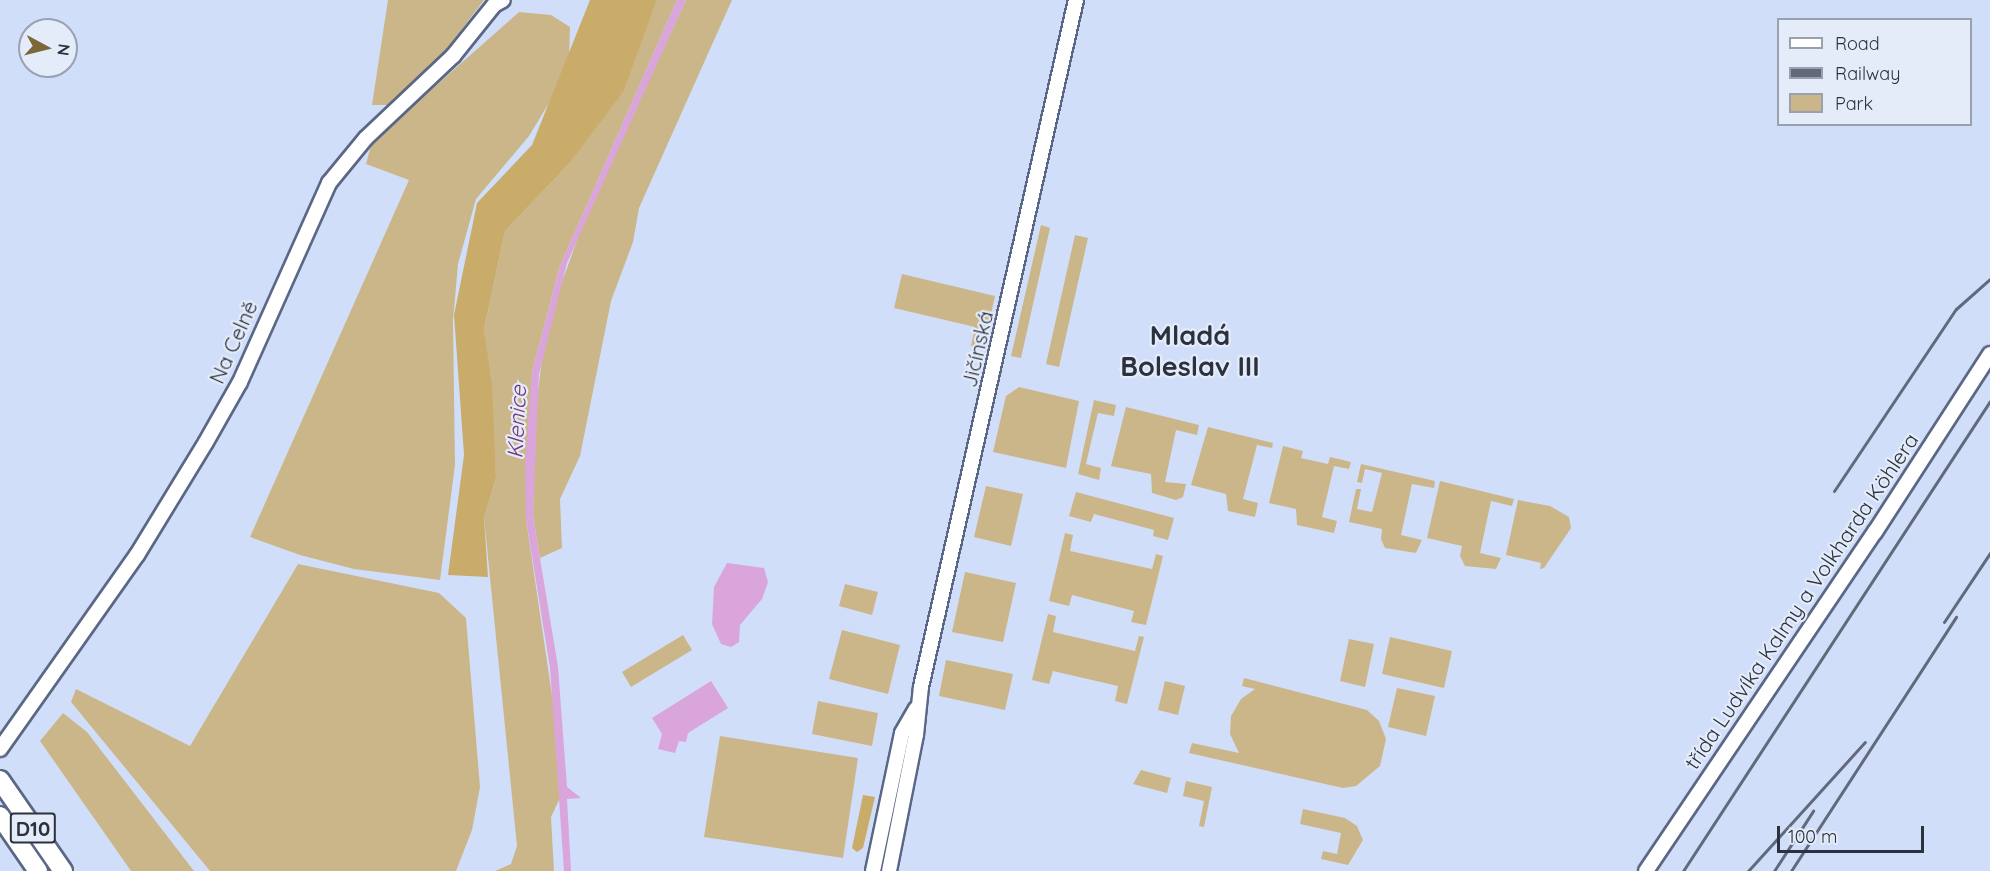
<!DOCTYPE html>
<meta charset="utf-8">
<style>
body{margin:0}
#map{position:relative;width:1990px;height:871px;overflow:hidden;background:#d1defa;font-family:Quicksand,sans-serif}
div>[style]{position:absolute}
.green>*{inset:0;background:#cbb689}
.forest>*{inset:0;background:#caac6a}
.water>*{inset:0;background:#d9a5da}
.roads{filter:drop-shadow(2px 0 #5a6785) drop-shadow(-2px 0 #5a6785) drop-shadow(0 2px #5a6785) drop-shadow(0 -2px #5a6785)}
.secondary>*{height:14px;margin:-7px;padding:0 7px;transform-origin:7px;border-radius:7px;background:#fff}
.highway>*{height:18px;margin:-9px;padding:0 9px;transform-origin:9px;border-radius:9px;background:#fff}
.rail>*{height:3px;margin:-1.5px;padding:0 1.5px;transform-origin:1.5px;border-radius:1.5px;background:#61697b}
span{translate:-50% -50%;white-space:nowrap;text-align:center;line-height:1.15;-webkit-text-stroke:4.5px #e4ebf9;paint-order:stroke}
.shield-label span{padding:2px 4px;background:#e4ebf9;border:2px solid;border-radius:4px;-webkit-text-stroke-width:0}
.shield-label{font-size:20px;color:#2b313e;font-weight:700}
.street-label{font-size:21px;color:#2b313e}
.water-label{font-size:22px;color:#763878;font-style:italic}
.district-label{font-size:27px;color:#2b313e;font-weight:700}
.legend{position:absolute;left:1777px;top:18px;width:195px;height:108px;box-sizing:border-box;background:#e4ebf9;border:2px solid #9aa1ae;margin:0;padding:8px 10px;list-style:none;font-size:18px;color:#2b313e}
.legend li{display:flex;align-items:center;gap:12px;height:30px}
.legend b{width:30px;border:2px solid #9aa1ae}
.north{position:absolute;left:18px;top:18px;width:60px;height:60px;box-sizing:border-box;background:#e4ebf9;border:2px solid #9aa1ae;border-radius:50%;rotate:97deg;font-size:16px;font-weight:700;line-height:24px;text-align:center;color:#2b313e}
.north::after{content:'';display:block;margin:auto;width:21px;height:27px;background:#7c6736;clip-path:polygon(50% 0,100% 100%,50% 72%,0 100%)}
.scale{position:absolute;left:1777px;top:826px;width:147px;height:27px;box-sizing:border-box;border:3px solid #2b313e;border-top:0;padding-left:8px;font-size:18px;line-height:21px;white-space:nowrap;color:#2b313e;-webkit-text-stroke:4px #e4ebf9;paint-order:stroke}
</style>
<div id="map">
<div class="green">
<i style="clip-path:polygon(388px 0,484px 0,439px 59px,406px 92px,388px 105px,372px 105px)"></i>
<i style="clip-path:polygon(657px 0,677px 0,560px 266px,532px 372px,526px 519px,554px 709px,560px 798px,551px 817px,554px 871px,495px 871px,511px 864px,517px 846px,484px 518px,496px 478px,484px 330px,505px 231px,568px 165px,640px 44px)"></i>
<i style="clip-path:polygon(686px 0,732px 0,639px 208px,633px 242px,611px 301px,580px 456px,560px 499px,562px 548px,540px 558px,533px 516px,535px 416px,543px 350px,554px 304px,584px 221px)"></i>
<i style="clip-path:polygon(519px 12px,551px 15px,570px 27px,569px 58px,555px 93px,529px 136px,476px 199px,458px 264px,453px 321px,455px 465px,440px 580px,354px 569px,300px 555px,250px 537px,409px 180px,366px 164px,372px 142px)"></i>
<i style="clip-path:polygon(1041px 225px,1050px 228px,1021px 358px,1011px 356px)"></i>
<i style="clip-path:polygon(1075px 235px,1088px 238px,1059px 367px,1046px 364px)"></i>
<i style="clip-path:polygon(902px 274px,995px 296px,983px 349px,971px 346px,975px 327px,894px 308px)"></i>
<i style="clip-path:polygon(1019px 387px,1079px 401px,1066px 468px,993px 452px,1006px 396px)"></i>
<i style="clip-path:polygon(1094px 400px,1116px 405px,1114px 416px,1098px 413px,1092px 438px,1086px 464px,1101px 468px,1099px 480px,1078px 474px)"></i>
<i style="clip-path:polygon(1126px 407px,1199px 425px,1197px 435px,1176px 430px,1165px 482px,1186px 484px,1183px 497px,1176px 500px,1152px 493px,1151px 474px,1111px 466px)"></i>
<i style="clip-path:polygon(1208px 427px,1273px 443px,1272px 448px,1257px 445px,1243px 499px,1258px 503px,1255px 517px,1228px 511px,1226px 494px,1191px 485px)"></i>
<i style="clip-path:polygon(1283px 446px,1303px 451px,1301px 458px,1328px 464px,1330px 457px,1351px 462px,1349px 469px,1334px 466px,1322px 517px,1337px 521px,1334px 533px,1297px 525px,1296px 509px,1269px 503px)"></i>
<i style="clip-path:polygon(1361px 464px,1435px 481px,1434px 488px,1412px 484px,1401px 535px,1422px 540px,1416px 553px,1385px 548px,1381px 539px,1382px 529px,1349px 522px,1356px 489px,1361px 489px,1357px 509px,1372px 512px,1382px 473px,1365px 469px,1362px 483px,1357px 482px)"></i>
<i style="clip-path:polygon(1440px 481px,1514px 499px,1512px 506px,1491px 501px,1480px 553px,1501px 558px,1496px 569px,1465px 566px,1460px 556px,1462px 546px,1427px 538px)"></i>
<i style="clip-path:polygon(986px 486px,1023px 494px,1011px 546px,974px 537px)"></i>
<i style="clip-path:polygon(1076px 492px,1174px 518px,1168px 540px,1153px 536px,1154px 530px,1094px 514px,1091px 522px,1069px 516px)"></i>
<i style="clip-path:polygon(1518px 500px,1550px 506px,1569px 517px,1571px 528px,1544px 568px,1540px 569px,1541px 563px,1506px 555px)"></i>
<i style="clip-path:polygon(1065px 533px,1073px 535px,1070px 551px,1152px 569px,1156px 554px,1163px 556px,1146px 625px,1131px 622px,1134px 611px,1072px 595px,1069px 606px,1049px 601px)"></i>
<i style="clip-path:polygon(298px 564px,439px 593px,466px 618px,480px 787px,472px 830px,456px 871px,210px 871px,71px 702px,76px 689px,190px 746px)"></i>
<i style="clip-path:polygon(965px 572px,1016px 583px,1003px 642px,952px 632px)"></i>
<i style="clip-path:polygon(845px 584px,878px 592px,872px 615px,839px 606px)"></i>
<i style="clip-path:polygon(1048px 614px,1056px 616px,1053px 632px,1135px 651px,1139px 636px,1144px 637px,1127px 704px,1115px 701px,1118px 686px,1053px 671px,1049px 684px,1032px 680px)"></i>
<i style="clip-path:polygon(842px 630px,900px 645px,888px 694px,829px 679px)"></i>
<i style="clip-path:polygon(683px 635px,692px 650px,631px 687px,622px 672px)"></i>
<i style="clip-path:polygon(1390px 637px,1452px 651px,1444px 688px,1382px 674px)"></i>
<i style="clip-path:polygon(1349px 639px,1374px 644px,1365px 687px,1340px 681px)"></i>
<i style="clip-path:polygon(946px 660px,1013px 674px,1005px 710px,939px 696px)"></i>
<i style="clip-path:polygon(1244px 678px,1367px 710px,1379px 721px,1386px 739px,1380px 766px,1356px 786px,1343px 788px,1189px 753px,1192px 743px,1239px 753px,1230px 734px,1231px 716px,1241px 699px,1255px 689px,1242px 686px)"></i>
<i style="clip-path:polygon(1165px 681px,1185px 686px,1178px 715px,1158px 710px)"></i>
<i style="clip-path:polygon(1397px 688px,1435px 696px,1426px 736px,1388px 727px)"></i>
<i style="clip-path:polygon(818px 701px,878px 713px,872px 746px,812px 734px)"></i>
<i style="clip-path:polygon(63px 713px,87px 732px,194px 871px,131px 871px,40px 741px)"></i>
<i style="clip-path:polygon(720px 736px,858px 758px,843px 858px,704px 837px)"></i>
<i style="clip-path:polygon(1141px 770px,1171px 778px,1167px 793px,1133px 784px)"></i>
<i style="clip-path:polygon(1186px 781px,1212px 787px,1204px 827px,1199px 826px,1204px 801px,1183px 796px)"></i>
<i style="clip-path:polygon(1303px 809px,1345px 818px,1357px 826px,1363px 840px,1348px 865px,1321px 859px,1323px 851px,1337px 854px,1341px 833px,1300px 824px)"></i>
</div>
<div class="forest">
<i style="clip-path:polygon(590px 0,657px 0,623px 92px,568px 165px,505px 231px,484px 330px,492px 385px,496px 478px,484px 518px,488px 577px,448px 575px,464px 455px,454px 315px,477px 203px,532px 145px)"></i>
<i style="clip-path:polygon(863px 795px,875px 797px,863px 848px,857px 852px,852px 848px)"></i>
</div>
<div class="water">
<i style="clip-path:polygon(677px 0,686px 0,567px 263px,539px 374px,533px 516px,558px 667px,567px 787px,581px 798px,567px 799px,571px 871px,564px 871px,550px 668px,526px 519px,525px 465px,532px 372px,560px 266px)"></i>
<i style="clip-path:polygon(727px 563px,764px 568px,768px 582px,762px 599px,740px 625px,739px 642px,731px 647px,721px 644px,712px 624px,714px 587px)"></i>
<i style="clip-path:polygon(711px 681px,728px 708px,688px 733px,686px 742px,679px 741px,675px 753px,658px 749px,662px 734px,652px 718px)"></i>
</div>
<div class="roads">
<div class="secondary">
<i style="left:0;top:749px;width:237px;rotate:-54.8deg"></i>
<i style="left:137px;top:555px;width:132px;rotate:-58.6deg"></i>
<i style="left:206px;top:442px;width:69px;rotate:-60.5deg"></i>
<i style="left:240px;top:382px;width:218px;rotate:-65.9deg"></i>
<i style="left:329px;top:183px;width:58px;rotate:-50.6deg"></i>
<i style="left:366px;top:138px;width:120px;rotate:-43.3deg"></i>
<i style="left:453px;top:56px;width:65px;rotate:-51.2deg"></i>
<i style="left:494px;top:5px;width:10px;rotate:-29deg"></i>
<i style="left:873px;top:871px;width:141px;rotate:-78.1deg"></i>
<i style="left:902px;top:733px;width:28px;rotate:-60deg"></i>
<i style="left:889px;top:871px;width:139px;rotate:-78.8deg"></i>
<i style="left:916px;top:735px;width:48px;rotate:-84.1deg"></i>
<i style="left:921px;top:687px;width:704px;rotate:-77.29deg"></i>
<i style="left:1646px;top:871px;width:409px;rotate:-56deg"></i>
<i style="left:1875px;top:532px;width:212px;rotate:-57.1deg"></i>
</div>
<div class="highway">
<i style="left:0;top:780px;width:111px;rotate:55.3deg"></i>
<i style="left:0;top:816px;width:67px;rotate:55.4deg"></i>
</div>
</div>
<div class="rail">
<i style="left:1834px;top:491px;width:219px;rotate:-56.2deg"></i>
<i style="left:1956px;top:309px;width:45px;rotate:-41.4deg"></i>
<i style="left:1944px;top:622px;width:83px;rotate:-56.3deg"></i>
<i style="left:1683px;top:871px;width:561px;rotate:-56.85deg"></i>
<i style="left:1748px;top:871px;width:174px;rotate:-47.8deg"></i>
<i style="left:1774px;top:871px;width:72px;rotate:-57deg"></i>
<i style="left:1791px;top:871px;width:303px;rotate:-57deg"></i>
</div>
<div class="shield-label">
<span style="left:33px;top:828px">D10</span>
</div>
<div class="street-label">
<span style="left:233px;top:342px;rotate:-66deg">Na Celně</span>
<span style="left:977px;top:349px;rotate:-77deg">Jičínská</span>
<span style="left:1801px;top:601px;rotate:-56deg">třída Ludvíka Kalmy a Volkharda Köhlera</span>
</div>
<div class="water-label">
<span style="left:517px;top:422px;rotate:-87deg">Klenice</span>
</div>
<div class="district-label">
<span style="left:1190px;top:351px">Mladá<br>Boleslav III</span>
</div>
<ul class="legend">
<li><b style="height:8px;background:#fff"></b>Road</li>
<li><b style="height:8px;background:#61697b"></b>Railway</li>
<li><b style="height:16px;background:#cbb689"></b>Park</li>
</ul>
<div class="north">N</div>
<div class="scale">100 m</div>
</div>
